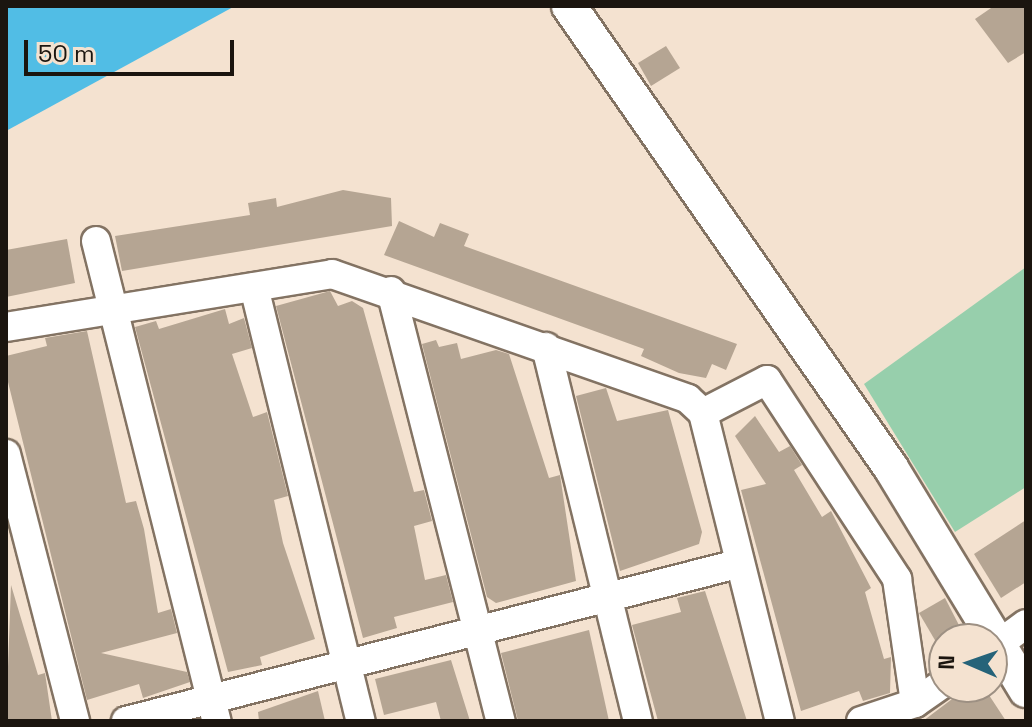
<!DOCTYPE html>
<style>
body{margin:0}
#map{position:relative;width:1032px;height:727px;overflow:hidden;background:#f4e2d0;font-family:"Space Grotesk",sans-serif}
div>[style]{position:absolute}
.green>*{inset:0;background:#97cfac}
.water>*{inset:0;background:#51bde5}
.building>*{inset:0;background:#b5a593}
.roads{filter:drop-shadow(2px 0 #837363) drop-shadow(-2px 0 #837363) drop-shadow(0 2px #837363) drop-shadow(0 -2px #837363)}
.minor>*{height:28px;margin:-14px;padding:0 14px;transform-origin:14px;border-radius:14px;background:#fff}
.tertiary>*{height:34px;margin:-17px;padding:0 17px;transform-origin:17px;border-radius:17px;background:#fff}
span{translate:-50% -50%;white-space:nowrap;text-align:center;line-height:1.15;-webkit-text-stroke:6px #f4e2d0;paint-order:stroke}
.frame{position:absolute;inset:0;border:8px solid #1b150f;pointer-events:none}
.north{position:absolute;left:928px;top:623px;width:80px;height:80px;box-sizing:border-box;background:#f4e2d0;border:2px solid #9d9083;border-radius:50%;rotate:272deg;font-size:22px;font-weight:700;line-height:32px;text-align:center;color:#1b150f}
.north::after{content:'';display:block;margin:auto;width:28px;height:36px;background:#256379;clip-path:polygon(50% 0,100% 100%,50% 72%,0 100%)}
.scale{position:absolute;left:24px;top:40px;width:210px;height:36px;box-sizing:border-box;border:4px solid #1b150f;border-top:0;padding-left:10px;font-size:24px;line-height:28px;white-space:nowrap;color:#1b150f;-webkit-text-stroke:6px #f4e2d0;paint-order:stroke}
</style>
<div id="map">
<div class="green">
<i style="clip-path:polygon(1026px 267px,1026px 487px,955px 532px,864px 384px)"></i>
</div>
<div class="water">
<i style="clip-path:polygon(6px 6px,235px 6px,6px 131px)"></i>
</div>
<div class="building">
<i style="clip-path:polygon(994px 6px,1026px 6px,1026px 52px,1008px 63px,975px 19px)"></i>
<i style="clip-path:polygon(666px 46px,680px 68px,651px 86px,638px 63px)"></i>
<i style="clip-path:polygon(343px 190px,391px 198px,392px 226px,122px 271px,115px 236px,250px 215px,248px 203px,276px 198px,277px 207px)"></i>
<i style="clip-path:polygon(399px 221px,434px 237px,440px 223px,469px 234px,464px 246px,737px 344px,726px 370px,712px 364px,706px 378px,679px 373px,641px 356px,644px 349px,384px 255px)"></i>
<i style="clip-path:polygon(67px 239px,75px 283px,6px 297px,6px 250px)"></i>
<i style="clip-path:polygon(330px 291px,338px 306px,352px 301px,363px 308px,414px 492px,424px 490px,432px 521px,414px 526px,425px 580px,446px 575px,453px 602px,394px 617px,397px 628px,363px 638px,276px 306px)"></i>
<i style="clip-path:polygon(225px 309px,229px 324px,244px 318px,252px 348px,232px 354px,253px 417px,267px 412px,288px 496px,274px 500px,283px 543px,315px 639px,260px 657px,262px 665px,228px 672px,135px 327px,156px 321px,159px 329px)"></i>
<i style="clip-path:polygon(87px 331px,126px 503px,136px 501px,144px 529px,158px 613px,171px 609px,177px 633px,101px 653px,187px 672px,190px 682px,143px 698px,139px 684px,87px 700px,6px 374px,6px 356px,47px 346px,45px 338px)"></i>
<i style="clip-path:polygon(436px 340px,439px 347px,457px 343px,461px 359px,496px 350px,509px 354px,549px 478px,560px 475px,576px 581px,496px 603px,487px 597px,422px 344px)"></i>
<i style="clip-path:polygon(606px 388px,617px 421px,668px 410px,702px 532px,699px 544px,620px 571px,576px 396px)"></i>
<i style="clip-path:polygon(755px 416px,779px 452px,790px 446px,802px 465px,794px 470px,822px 517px,831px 511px,871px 588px,865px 592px,884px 659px,891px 657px,890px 693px,863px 701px,859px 691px,801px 711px,741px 490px,766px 484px,735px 436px)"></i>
<i style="clip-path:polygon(1026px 520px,1026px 582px,1001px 598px,974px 554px)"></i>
<i style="clip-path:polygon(11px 585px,38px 675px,45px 673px,52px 721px,6px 721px)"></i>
<i style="clip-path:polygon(705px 591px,747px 721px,658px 721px,632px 625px,681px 612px,677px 598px)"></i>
<i style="clip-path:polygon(945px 598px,962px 631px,939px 647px,919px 613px)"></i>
<i style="clip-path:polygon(589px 630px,609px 721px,518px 721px,501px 653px)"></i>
<i style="clip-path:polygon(451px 660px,470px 721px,441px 721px,436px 702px,384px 715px,375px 679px)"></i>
<i style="clip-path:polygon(968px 687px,973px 695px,985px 689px,1006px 721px,923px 721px)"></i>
<i style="clip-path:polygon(318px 691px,325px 721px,259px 721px,258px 712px)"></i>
</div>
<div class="roads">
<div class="minor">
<i style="left:96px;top:241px;width:495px;rotate:75.9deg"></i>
<i style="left:254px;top:287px;width:447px;rotate:76.2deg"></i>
<i style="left:391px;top:291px;width:444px;rotate:75.7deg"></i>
<i style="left:6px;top:327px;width:330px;rotate:-9.2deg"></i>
<i style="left:332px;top:274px;width:377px;rotate:19.3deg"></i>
<i style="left:688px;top:399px;width:21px;rotate:43deg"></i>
<i style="left:703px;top:413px;width:317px;rotate:76deg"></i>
<i style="left:546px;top:347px;width:385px;rotate:76.2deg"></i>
<i style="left:703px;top:413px;width:72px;rotate:-27.3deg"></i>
<i style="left:767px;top:380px;width:238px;rotate:56.8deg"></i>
<i style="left:897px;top:579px;width:125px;rotate:81.7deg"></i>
<i style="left:6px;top:454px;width:276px;rotate:75.5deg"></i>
<i style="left:992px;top:649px;width:42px;rotate:-36.3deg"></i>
<i style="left:126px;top:721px;width:631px;rotate:-14.41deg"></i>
<i style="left:861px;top:721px;width:57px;rotate:-18.4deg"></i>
<i style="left:915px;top:703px;width:35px;rotate:-35deg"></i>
</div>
<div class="tertiary">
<i style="left:569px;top:6px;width:563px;rotate:55.12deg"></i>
<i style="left:891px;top:468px;width:260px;rotate:58.7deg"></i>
</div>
</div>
<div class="frame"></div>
<div class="north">N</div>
<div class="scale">50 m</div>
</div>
